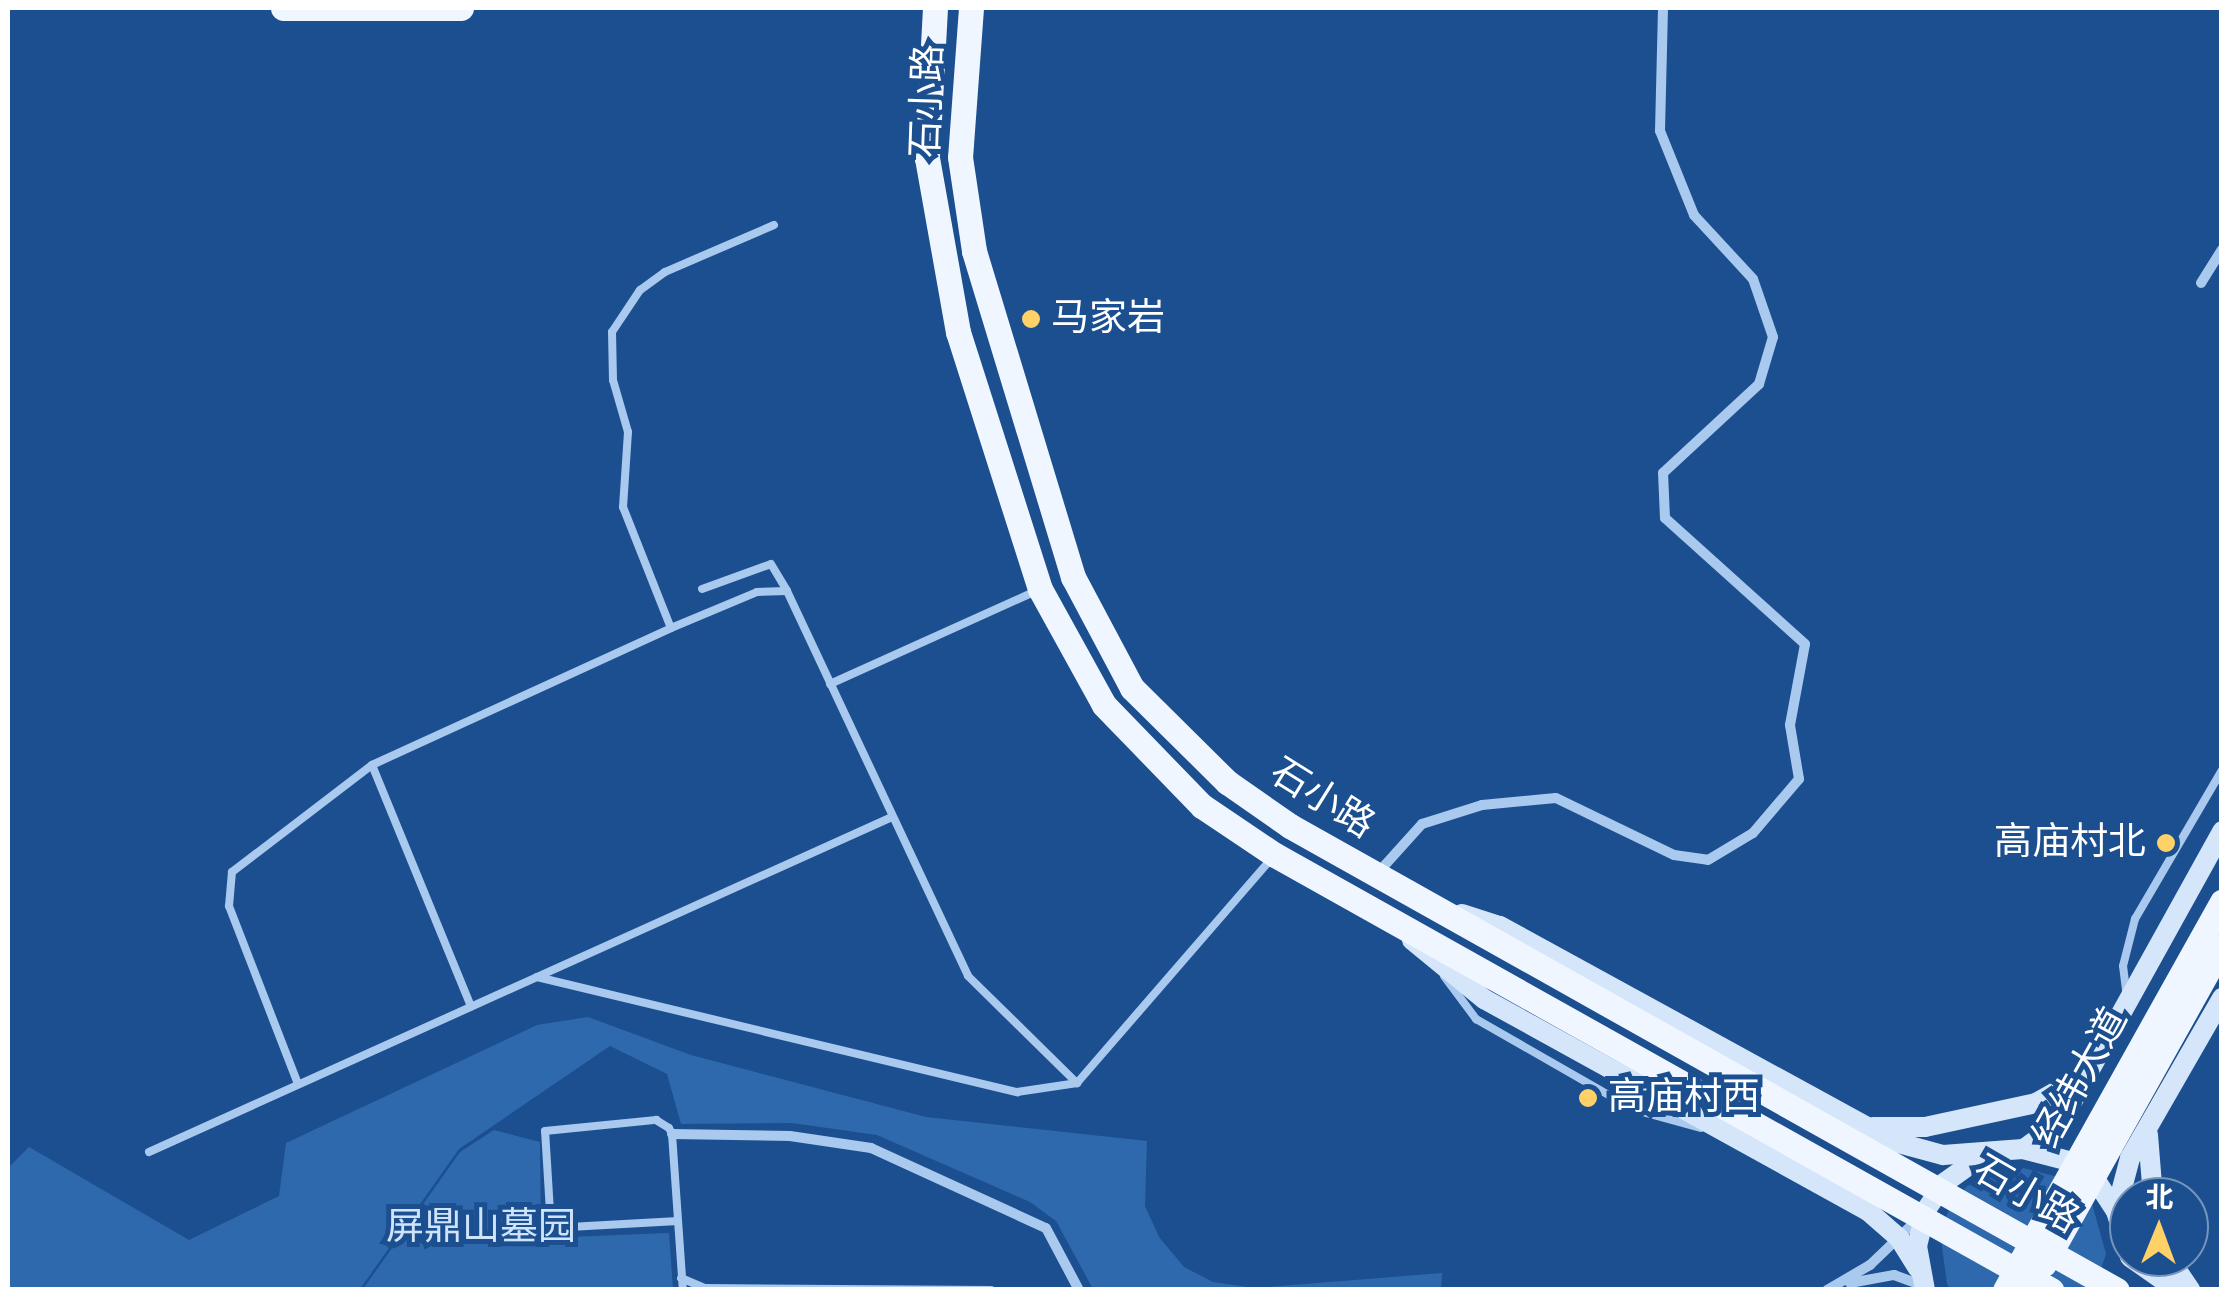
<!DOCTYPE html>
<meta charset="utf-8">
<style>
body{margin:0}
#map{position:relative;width:2229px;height:1297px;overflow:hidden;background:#1b4f8f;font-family:"Sofia Sans Condensed","Noto Sans SC",sans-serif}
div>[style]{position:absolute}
.green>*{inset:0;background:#2e69ad}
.lane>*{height:8px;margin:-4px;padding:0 4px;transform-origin:4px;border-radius:4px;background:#a9c9ee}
.street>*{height:10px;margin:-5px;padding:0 5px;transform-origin:5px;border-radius:5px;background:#a9c9ee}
.secondary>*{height:20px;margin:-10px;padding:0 10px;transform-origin:10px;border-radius:10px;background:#d6e6fa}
.primary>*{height:25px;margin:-12.5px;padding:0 12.5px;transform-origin:12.5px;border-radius:12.5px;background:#f0f6ff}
.dots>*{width:28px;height:28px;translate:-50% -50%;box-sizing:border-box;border:5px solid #1b4f8f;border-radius:50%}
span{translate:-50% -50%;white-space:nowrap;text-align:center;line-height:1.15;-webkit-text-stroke:10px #1b4f8f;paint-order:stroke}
.street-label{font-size:38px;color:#fff}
.poi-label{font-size:38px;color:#fff}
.left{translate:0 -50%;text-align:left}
.right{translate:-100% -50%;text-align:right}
.park-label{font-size:38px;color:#cfe3fa}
.frame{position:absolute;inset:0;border:10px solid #fff;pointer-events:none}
.north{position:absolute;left:2109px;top:1177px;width:100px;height:100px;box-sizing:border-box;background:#1b4f8f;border:2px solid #7695bc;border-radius:50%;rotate:1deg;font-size:28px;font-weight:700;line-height:40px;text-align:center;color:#fff}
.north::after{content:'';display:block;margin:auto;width:35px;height:45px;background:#ffd166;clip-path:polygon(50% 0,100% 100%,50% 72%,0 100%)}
</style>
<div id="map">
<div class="green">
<i style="clip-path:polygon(588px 1017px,691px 1055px,926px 1117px,1147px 1141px,1145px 1206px,1159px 1237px,1184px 1267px,1213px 1282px,1255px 1288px,1442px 1273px,1441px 1289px,1093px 1289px,1056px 1221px,1030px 1202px,877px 1135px,792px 1123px,681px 1124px,667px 1074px,610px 1046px,459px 1149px,360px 1289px,8px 1289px,8px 1168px,29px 1147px,189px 1240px,279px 1196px,286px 1143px,537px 1025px)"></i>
<i style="clip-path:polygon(494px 1130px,540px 1142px,541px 1238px,669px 1233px,673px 1289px,363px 1289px,460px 1152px)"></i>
<i style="clip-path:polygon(2016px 1166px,2070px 1180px,2091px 1200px,2106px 1254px,2094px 1289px,1950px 1289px,1947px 1284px,1940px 1232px,1950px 1207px,1967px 1186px)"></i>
</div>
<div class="lane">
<i style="left:774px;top:225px;width:119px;rotate:156.7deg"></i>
<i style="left:665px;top:272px;width:31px;rotate:144deg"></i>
<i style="left:640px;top:290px;width:50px;rotate:123.7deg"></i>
<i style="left:612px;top:332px;width:48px;rotate:88.8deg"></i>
<i style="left:613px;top:380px;width:54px;rotate:73.9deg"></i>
<i style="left:628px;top:432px;width:75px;rotate:93.8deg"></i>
<i style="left:623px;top:507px;width:130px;rotate:68.4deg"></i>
<i style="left:671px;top:628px;width:93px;rotate:-22.7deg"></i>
<i style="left:757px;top:592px;width:30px;rotate:-2deg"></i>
<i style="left:787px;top:591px;width:425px;rotate:64.8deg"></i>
<i style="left:968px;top:976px;width:153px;rotate:44.5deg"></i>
<i style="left:1077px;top:1083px;width:298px;rotate:-49.1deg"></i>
<i style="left:702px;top:589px;width:73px;rotate:-19.9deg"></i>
<i style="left:771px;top:564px;width:31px;rotate:59deg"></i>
<i style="left:830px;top:684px;width:226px;rotate:-24.3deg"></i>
<i style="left:372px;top:765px;width:261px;rotate:67.7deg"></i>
<i style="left:1444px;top:976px;width:54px;rotate:53.3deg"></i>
<i style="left:1476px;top:1019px;width:183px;rotate:29.8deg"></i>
<i style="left:1635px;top:1110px;width:68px;rotate:15.3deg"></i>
<i style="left:537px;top:977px;width:494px;rotate:13.5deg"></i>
<i style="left:1017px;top:1092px;width:61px;rotate:-8.5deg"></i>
<i style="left:2126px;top:990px;width:24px;rotate:-97deg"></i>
<i style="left:2123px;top:966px;width:49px;rotate:-75.7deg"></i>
<i style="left:2135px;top:919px;width:173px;rotate:-59.7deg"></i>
<i style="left:298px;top:1084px;width:191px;rotate:-111.2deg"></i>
<i style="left:229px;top:906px;width:34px;rotate:-85deg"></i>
<i style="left:232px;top:872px;width:176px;rotate:-37.4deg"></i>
<i style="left:372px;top:765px;width:329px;rotate:-24.6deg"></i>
<i style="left:149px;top:1152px;width:815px;rotate:-24.27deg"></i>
<i style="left:678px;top:1221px;width:127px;rotate:176.8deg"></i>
<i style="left:551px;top:1228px;width:97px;rotate:-93.5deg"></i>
<i style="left:545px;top:1131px;width:112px;rotate:-5.7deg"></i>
<i style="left:656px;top:1120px;width:15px;rotate:32deg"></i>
<i style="left:669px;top:1128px;width:7px;rotate:63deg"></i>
<i style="left:672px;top:1134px;width:156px;rotate:86deg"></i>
<i style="left:681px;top:1278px;width:25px;rotate:23deg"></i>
<i style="left:704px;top:1288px;width:287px;rotate:0.4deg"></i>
</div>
<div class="street">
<i style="left:2201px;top:283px;width:39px;rotate:-58deg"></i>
<i style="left:1376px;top:875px;width:69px;rotate:-48deg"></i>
<i style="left:1422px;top:824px;width:63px;rotate:-17.6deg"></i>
<i style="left:1482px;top:805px;width:74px;rotate:-5.4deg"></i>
<i style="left:1556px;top:798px;width:131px;rotate:25.8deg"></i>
<i style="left:1674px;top:855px;width:34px;rotate:8deg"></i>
<i style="left:1708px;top:860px;width:52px;rotate:-31deg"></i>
<i style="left:1753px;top:833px;width:71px;rotate:-49.6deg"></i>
<i style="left:1799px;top:779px;width:55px;rotate:-99.5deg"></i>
<i style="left:1790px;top:725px;width:82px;rotate:-79.5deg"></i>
<i style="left:1805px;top:644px;width:188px;rotate:-138deg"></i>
<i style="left:1665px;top:518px;width:45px;rotate:-92.5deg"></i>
<i style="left:1663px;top:473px;width:131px;rotate:-42.8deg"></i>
<i style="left:1759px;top:384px;width:49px;rotate:-73.4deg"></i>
<i style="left:1773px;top:337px;width:61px;rotate:-109deg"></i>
<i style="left:1753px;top:279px;width:87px;rotate:-132.7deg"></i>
<i style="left:1694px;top:215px;width:91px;rotate:-112deg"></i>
<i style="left:1660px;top:131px;width:123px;rotate:-88.6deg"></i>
<i style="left:672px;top:1134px;width:118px;rotate:1deg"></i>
<i style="left:790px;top:1136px;width:82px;rotate:8.4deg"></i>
<i style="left:871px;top:1148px;width:192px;rotate:24.6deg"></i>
<i style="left:1046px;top:1228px;width:70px;rotate:62deg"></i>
<i style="left:1850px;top:1283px;width:45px;rotate:-10.3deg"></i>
<i style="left:1894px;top:1275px;width:32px;rotate:20deg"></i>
<i style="left:1827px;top:1290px;width:50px;rotate:-30.2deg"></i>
<i style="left:1870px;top:1265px;width:69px;rotate:-43.8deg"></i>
</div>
<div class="secondary">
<i style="left:1462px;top:914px;width:40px;rotate:18deg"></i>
<i style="left:1500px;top:926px;width:450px;rotate:28.7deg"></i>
<i style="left:1895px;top:1142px;width:50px;rotate:15.2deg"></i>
<i style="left:1943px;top:1155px;width:80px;rotate:-4.3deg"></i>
<i style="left:2023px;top:1149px;width:48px;rotate:14.6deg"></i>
<i style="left:2069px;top:1161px;width:35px;rotate:37deg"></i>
<i style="left:2097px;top:1182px;width:35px;rotate:57deg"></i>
<i style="left:2116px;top:1211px;width:45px;rotate:73.2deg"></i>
<i style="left:1412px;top:940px;width:93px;rotate:39.3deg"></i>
<i style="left:1484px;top:999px;width:439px;rotate:28.9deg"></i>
<i style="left:1868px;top:1211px;width:41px;rotate:41.1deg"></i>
<i style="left:1899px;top:1238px;width:36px;rotate:58deg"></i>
<i style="left:1873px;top:1127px;width:52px"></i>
<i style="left:1925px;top:1127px;width:114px;rotate:-12.2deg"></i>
<i style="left:2036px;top:1103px;width:55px;rotate:-29.4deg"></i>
<i style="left:2148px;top:1135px;width:62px;rotate:85.4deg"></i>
<i style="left:2025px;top:1148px;width:44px;rotate:-35.8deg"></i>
<i style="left:2061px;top:1122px;width:333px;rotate:-61deg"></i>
<i style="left:2116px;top:1211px;width:55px;rotate:-75.2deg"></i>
<i style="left:2130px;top:1158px;width:185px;rotate:-60.1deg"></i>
<i style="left:2130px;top:1257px;width:57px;rotate:35.1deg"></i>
<i style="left:2168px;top:1257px;width:40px;rotate:56deg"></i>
<i style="left:1925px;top:1290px;width:45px;rotate:-100.3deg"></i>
<i style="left:1917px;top:1246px;width:37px;rotate:-76deg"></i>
<i style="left:1926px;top:1210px;width:32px;rotate:-56deg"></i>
<i style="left:1944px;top:1183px;width:43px;rotate:-35.5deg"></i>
</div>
<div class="primary">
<i style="left:283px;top:8px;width:178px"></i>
<i style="left:935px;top:8px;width:150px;rotate:93.1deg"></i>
<i style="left:927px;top:158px;width:177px;rotate:79.9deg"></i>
<i style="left:958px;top:332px;width:270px;rotate:72.3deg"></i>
<i style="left:1040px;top:589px;width:132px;rotate:61.1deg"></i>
<i style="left:1104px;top:705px;width:141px;rotate:45.9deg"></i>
<i style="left:1202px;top:806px;width:88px;rotate:33.9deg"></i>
<i style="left:1275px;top:855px;width:890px;rotate:29.27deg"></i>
<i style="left:971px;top:8px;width:149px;rotate:94.2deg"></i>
<i style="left:960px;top:157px;width:95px;rotate:81.5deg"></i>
<i style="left:974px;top:251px;width:341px;rotate:73.1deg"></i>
<i style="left:1073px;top:577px;width:126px;rotate:62deg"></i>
<i style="left:1132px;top:688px;width:134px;rotate:44.7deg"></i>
<i style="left:1227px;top:782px;width:77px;rotate:34.9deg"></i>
<i style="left:1290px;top:826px;width:948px;rotate:29.3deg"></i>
<i style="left:2044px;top:1264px;width:364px;rotate:-60.8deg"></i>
<i style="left:2005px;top:1290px;width:445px;rotate:-60.8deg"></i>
</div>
<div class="dots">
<i style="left:1031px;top:319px;background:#ffd166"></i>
<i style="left:2166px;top:843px;background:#ffd166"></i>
<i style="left:1588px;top:1098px;background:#ffd166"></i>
</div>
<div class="street-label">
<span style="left:928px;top:101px;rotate:-88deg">石小路</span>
<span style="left:1322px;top:799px;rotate:32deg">石小路</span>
<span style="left:2081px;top:1078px;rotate:-61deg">经纬大道</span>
<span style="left:2026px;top:1195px;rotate:30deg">石小路</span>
</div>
<div class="poi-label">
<span class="left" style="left:1051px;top:319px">马家岩</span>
<span class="right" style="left:2146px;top:843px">高庙村北</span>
<span class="left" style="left:1608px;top:1098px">高庙村西</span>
</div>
<div class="park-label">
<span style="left:481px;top:1228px">屏鼎山墓园</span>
</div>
<div class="frame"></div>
<div class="north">北</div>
</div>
